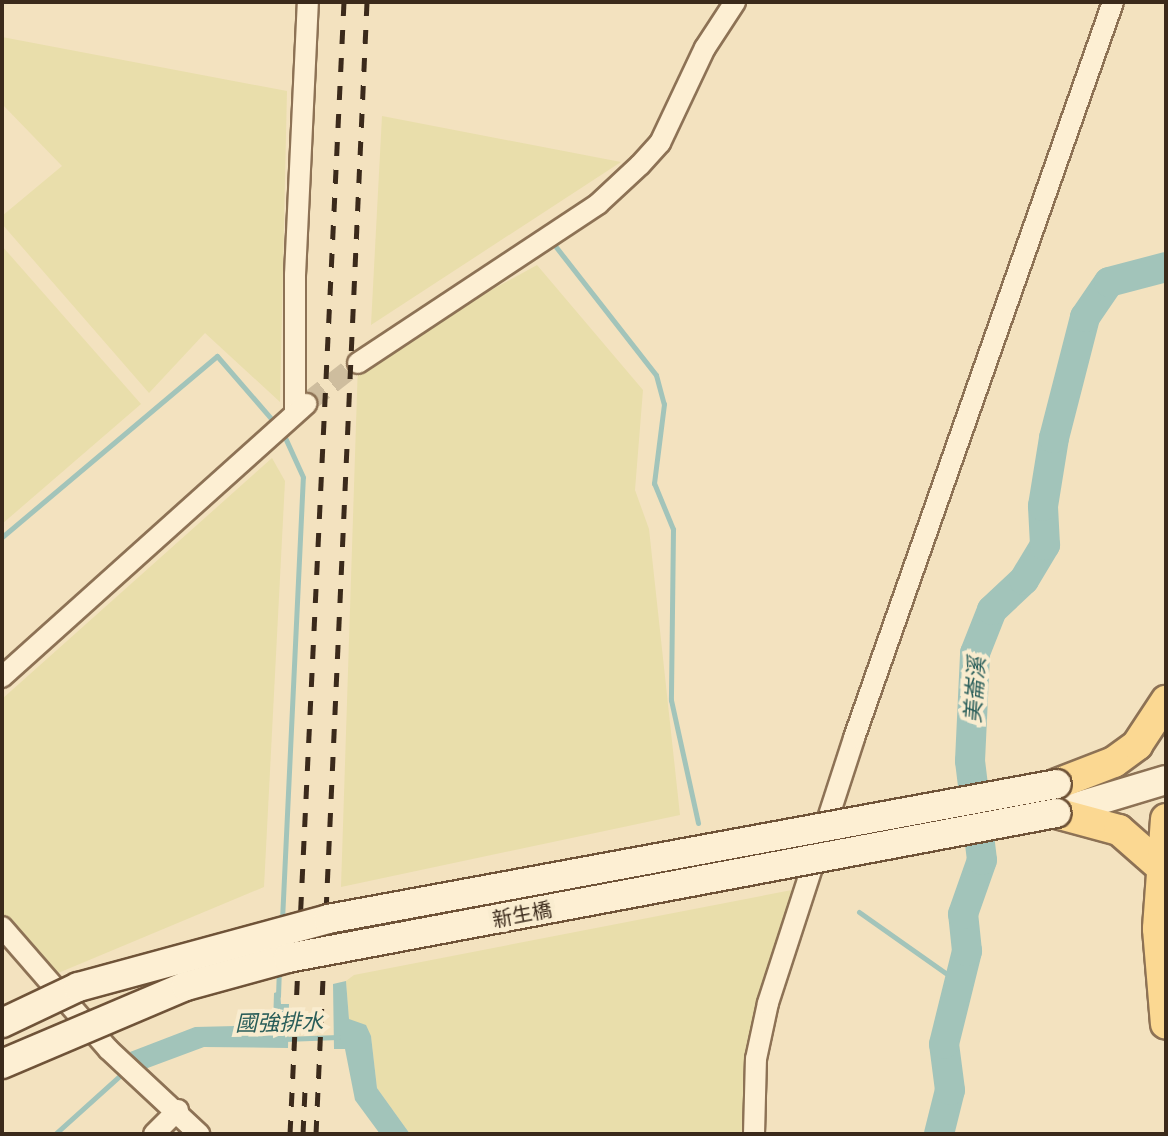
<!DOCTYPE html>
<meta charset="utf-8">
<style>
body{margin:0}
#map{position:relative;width:1168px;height:1136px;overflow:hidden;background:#f3e2bf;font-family:"PT Serif","Noto Sans TC",serif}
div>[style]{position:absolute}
.farmland>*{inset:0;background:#e9deab}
.water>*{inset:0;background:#a2c4ba}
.stream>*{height:5px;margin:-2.5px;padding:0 2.5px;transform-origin:2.5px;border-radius:2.5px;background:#a2c4ba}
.river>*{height:30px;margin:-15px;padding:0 15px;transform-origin:15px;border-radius:15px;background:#a2c4ba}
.street-tunnel>*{height:20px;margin-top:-10px;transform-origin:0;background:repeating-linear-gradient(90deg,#cebd9e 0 20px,transparent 0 30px)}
.roads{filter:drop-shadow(2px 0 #8d7255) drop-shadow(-2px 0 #8d7255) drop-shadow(0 2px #8d7255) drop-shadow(0 -2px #8d7255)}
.street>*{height:20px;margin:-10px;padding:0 10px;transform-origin:10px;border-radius:10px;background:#fdefd3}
.secondary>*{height:28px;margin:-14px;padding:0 14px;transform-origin:14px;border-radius:14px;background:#fdefd3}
.primary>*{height:30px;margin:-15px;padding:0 15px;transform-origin:15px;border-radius:15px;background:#fbd892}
.rail>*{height:5px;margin-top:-2.5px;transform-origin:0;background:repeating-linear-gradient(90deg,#3b2a1b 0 14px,transparent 0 28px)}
.bridges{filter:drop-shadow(2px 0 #6f5338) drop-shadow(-2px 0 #6f5338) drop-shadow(0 2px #6f5338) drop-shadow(0 -2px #6f5338)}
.secondary-bridge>*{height:28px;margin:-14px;padding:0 14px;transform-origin:14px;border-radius:14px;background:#fdefd3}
span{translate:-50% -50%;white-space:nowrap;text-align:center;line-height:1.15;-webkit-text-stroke:8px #f9eccf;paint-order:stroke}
.street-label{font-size:20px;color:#3b2a1b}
.water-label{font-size:22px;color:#295d59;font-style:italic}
.frame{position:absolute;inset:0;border:4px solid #3b2a1b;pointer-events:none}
</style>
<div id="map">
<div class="farmland">
<i style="clip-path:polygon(2px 37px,287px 91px,280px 402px,205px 333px,149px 393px,2px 224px,2px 216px,62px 166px,2px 104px)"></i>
<i style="clip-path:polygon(382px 116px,621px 162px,371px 325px)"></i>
<i style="clip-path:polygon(2px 246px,141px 404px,2px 524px)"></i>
<i style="clip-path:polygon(537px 265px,643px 390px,635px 490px,649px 529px,680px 815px,341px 887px,358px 363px)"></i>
<i style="clip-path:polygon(272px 458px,285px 481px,264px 887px,51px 976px,2px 926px,2px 699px)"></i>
<i style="clip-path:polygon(797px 889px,762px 984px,744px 1064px,743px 1134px,410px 1134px,377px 1088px,371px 1036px,349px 1019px,346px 981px,354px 975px)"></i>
</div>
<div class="water">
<i style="clip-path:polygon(346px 981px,349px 1019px,366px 1025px,371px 1036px,377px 1088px,410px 1134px,380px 1134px,355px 1100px,345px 1049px,334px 1049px,333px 984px)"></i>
<i style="clip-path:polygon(280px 991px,281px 1004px,289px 1004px,288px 1048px,204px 1047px,145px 1069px,130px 1052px,195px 1027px,273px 1025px,274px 993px)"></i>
</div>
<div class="stream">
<i style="left:556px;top:247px;width:162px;rotate:52deg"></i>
<i style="left:656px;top:375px;width:30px;rotate:75deg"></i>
<i style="left:664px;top:404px;width:80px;rotate:97.2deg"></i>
<i style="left:654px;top:483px;width:50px;rotate:67.6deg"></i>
<i style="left:673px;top:529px;width:171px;rotate:90.7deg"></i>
<i style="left:671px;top:700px;width:126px;rotate:77.6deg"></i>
<i style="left:2px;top:537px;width:281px;rotate:-40.1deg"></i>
<i style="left:217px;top:356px;width:90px;rotate:49.1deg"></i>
<i style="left:859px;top:912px;width:128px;rotate:35.2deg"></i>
<i style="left:282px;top:920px;width:443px;rotate:-87.3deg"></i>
<i style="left:303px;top:477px;width:51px;rotate:-114.5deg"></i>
<i style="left:278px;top:996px;width:26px;rotate:-88deg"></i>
<i style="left:284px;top:1039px;width:54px;rotate:-2.1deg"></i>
<i style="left:55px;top:1134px;width:94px;rotate:-42deg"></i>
</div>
<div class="river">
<i style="left:939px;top:1134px;width:45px;rotate:-76deg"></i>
<i style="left:950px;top:1090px;width:46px;rotate:-97.4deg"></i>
<i style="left:944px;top:1044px;width:96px;rotate:-76.1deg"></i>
<i style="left:967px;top:951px;width:37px;rotate:-96deg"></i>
<i style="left:963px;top:914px;width:57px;rotate:-70.6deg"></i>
<i style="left:982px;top:860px;width:100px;rotate:-96.9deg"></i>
<i style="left:970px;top:761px;width:108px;rotate:-87.3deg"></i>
<i style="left:975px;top:653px;width:46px;rotate:-68.4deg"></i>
<i style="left:992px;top:610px;width:44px;rotate:-43.2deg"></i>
<i style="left:1024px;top:580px;width:41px;rotate:-59deg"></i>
<i style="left:1045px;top:545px;width:39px;rotate:-93deg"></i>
<i style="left:1043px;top:506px;width:69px;rotate:-80.8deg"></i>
<i style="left:1054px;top:438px;width:125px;rotate:-75.6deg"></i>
<i style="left:1085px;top:317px;width:42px;rotate:-55.6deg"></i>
<i style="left:1109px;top:282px;width:59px;rotate:-14.7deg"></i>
</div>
<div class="street-tunnel">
<i style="left:308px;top:402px;width:63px;rotate:-38deg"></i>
</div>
<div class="roads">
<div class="street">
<i style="left:358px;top:363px;width:288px;rotate:-33.5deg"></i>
<i style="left:598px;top:204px;width:57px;rotate:-42.9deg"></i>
<i style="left:640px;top:165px;width:30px;rotate:-48deg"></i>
<i style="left:660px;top:143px;width:105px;rotate:-64.7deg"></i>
<i style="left:705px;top:48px;width:55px;rotate:-56.9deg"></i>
<i style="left:295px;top:413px;width:138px;rotate:-90deg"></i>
<i style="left:295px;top:275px;width:273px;rotate:-87.3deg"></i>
<i style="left:2px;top:677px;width:409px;rotate:-41.9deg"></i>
<i style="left:2px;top:927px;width:162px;rotate:49deg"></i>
<i style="left:108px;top:1049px;width:125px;rotate:43deg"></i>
<i style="left:154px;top:1134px;width:34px;rotate:-45deg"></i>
<i style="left:754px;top:1134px;width:75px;rotate:-88.5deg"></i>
<i style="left:756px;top:1059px;width:57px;rotate:-77.9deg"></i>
<i style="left:768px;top:1003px;width:279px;rotate:-72deg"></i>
<i style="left:854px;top:738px;width:780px;rotate:-70.61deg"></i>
</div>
<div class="secondary">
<i style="left:1056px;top:813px;width:115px;rotate:-16.7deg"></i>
</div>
<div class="primary">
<i style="left:1057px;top:784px;width:61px;rotate:-21.1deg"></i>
<i style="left:1114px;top:762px;width:29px;rotate:-36deg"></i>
<i style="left:1137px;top:745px;width:53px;rotate:-56.6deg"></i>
<i style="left:1056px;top:813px;width:65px;rotate:15.1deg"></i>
<i style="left:1119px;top:830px;width:55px;rotate:41.3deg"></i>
<i style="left:1166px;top:819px;width:110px;rotate:94.2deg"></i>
<i style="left:1158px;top:929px;width:95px;rotate:85.2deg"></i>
</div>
</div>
<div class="rail">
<i style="left:290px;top:1134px;width:1133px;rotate:-87.27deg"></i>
<i style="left:303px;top:1134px;width:44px;rotate:-87.4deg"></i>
<i style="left:316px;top:1134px;width:1133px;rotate:-87.42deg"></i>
</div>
<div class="bridges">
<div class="secondary-bridge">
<i style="left:2px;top:1023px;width:84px;rotate:-25.3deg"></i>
<i style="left:78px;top:987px;width:259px;rotate:-15.2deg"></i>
<i style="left:328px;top:919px;width:741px;rotate:-10.49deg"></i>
<i style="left:2px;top:1064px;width:200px;rotate:-23deg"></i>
<i style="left:186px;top:986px;width:106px;rotate:-15.4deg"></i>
<i style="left:288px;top:958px;width:782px;rotate:-10.69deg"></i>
</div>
</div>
<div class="street-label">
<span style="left:522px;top:914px;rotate:-11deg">新生橋</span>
</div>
<div class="water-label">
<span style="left:974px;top:690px;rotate:-86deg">美崙溪</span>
<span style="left:279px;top:1022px;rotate:-1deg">國強排水</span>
</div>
<div class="frame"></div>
</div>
